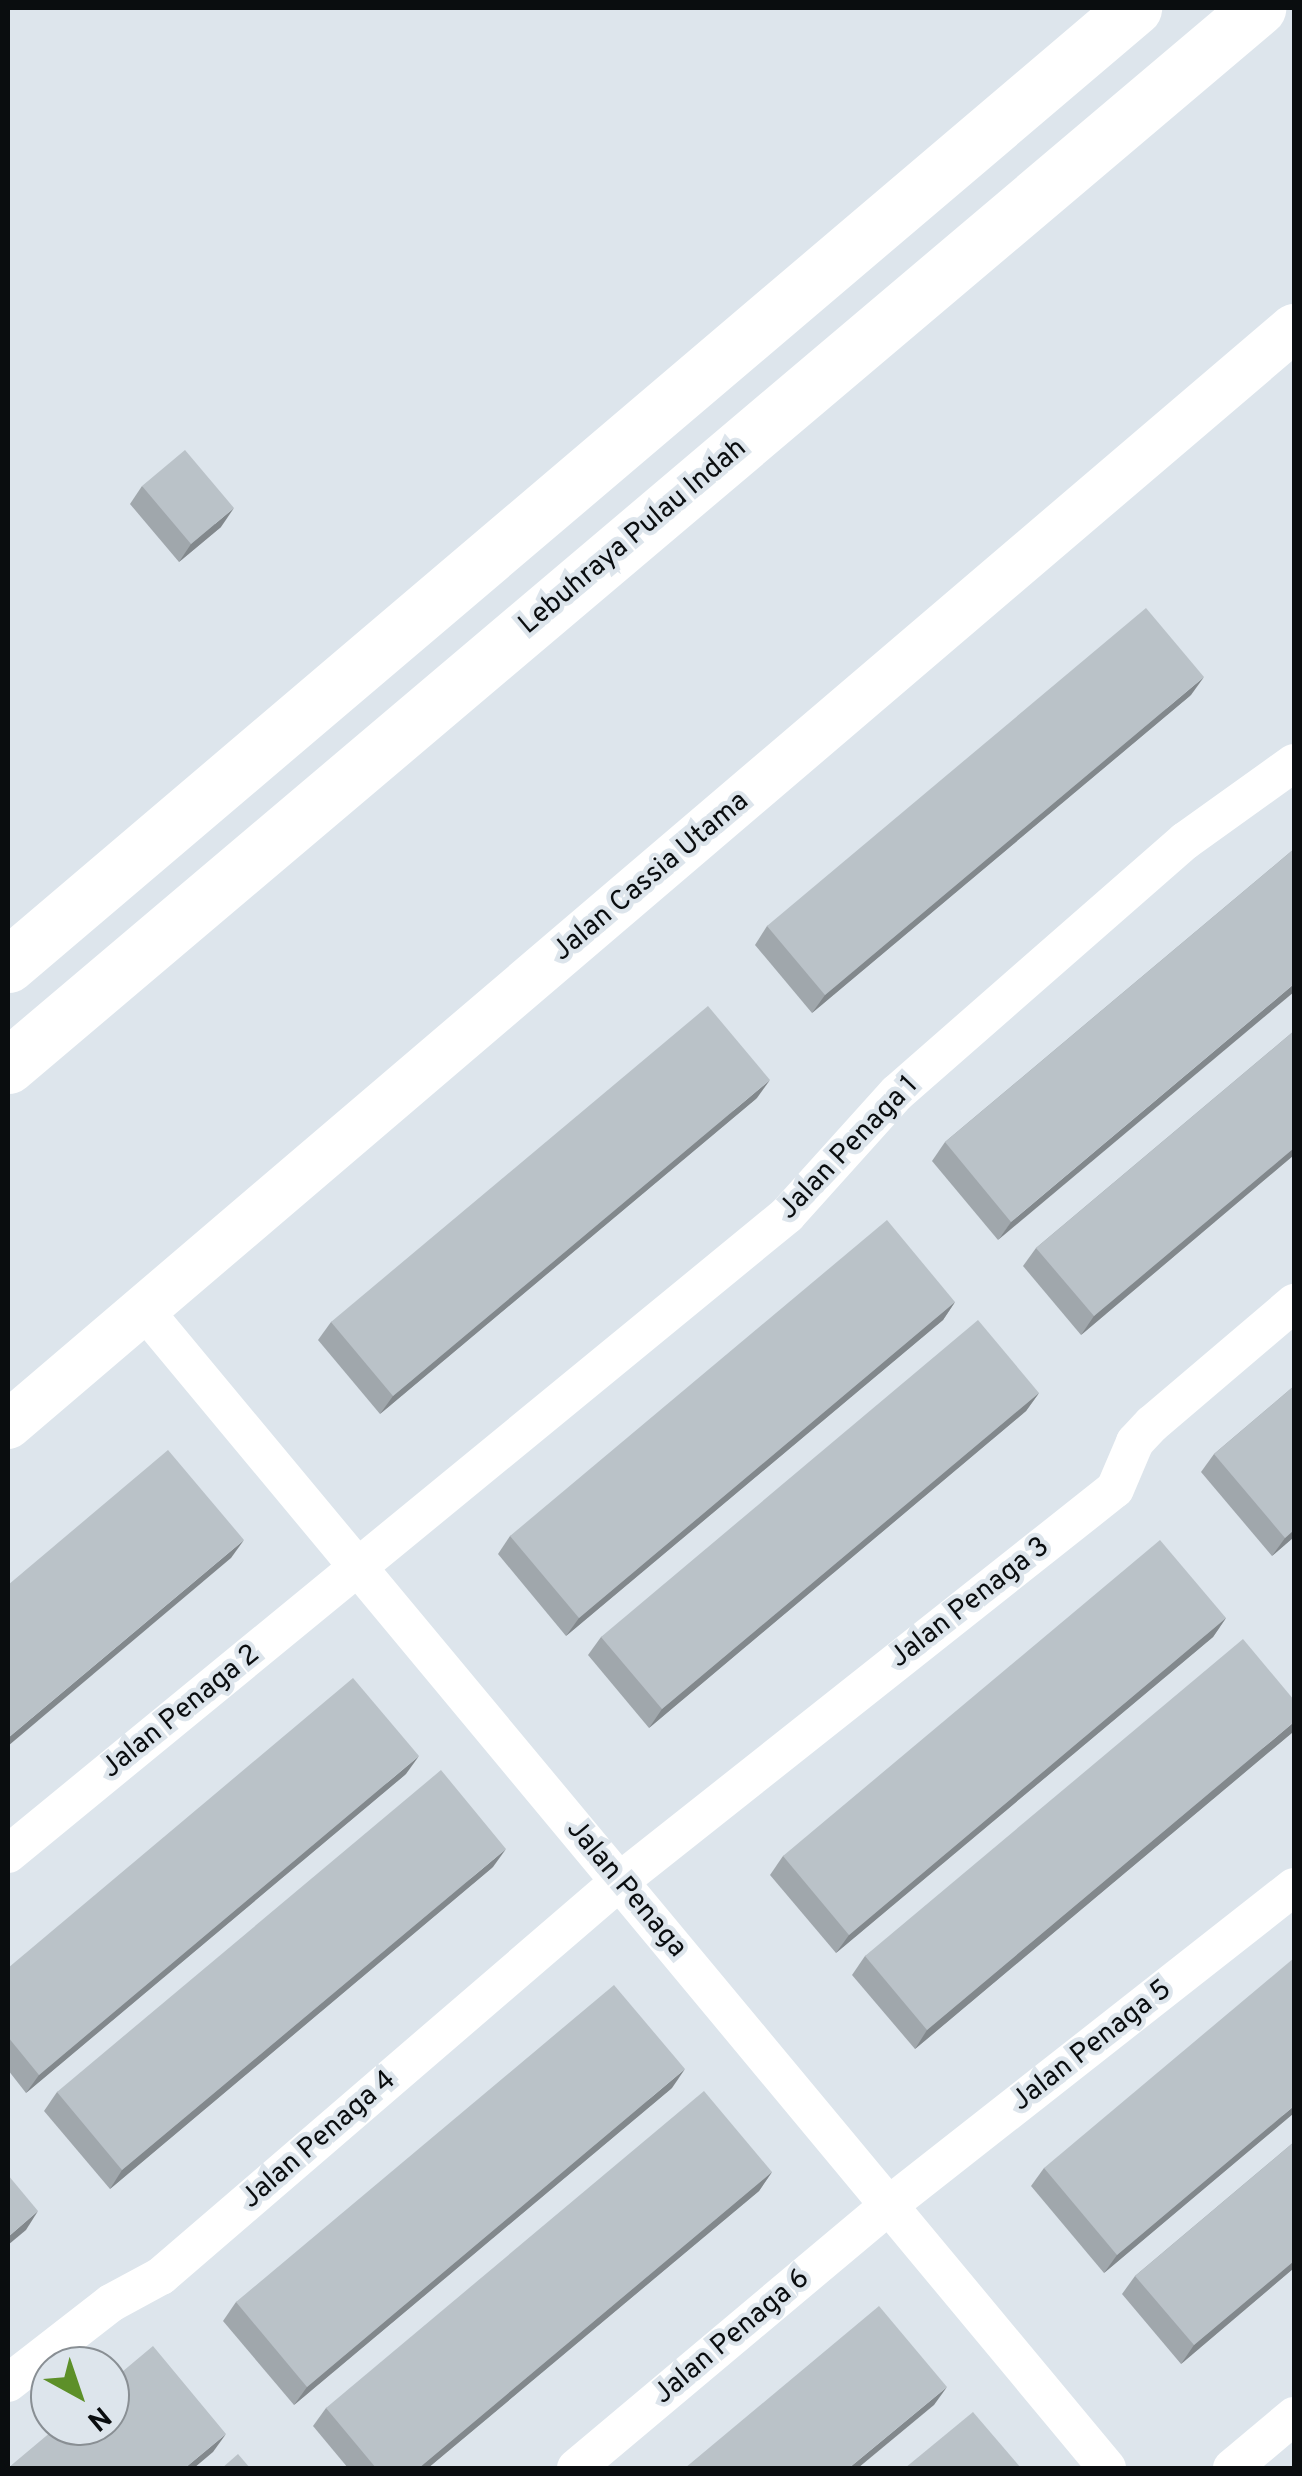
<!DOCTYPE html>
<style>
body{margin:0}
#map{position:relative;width:1302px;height:2476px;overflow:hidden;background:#dde5ec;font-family:Overpass,sans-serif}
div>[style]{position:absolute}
.minor>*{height:38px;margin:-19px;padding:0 19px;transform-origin:19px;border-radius:19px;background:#fff}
.tertiary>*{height:48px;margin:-24px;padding:0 24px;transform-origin:24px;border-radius:24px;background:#fff}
.primary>*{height:55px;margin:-27.5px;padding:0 27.5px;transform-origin:27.5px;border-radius:27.5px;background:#fff}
.wall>*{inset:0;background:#a0a7ac}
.shaded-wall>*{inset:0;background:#82888c}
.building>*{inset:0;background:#bac2c8}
span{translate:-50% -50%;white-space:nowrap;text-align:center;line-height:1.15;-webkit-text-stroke:9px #dde5ec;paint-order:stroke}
.street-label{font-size:28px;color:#0a0d0f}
.frame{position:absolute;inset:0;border:10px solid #0a0d0f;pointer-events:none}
.north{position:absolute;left:30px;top:2346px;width:100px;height:100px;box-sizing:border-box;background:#dde5ec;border:2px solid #898f94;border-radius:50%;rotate:140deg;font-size:28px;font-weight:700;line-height:40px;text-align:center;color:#0a0d0f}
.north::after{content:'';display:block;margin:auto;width:35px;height:45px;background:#5d9029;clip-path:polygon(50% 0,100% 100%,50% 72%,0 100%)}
</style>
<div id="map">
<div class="minor">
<i style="left:144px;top:1310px;width:1506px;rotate:50.25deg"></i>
<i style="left:8px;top:1854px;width:1008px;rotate:-39.36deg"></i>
<i style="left:787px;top:1215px;width:164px;rotate:-48deg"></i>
<i style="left:897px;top:1093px;width:383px;rotate:-41.2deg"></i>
<i style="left:1185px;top:841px;width:134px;rotate:-35.6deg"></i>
<i style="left:8px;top:2383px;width:130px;rotate:-37.8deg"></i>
<i style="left:111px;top:2303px;width:57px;rotate:-28.4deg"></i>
<i style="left:161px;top:2276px;width:606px;rotate:-40.71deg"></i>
<i style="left:620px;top:1881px;width:631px;rotate:-38.38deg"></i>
<i style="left:1115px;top:1489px;width:51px;rotate:-66.9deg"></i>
<i style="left:1135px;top:1442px;width:25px;rotate:-47deg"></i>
<i style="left:1152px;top:1424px;width:187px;rotate:-40.4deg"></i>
<i style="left:576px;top:2468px;width:409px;rotate:-40deg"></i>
<i style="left:889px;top:2205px;width:515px;rotate:-38.14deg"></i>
<i style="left:1232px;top:2468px;width:81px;rotate:-40deg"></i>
</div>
<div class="tertiary">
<i style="left:8px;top:1425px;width:1690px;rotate:-40.47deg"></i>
</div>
<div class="primary">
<i style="left:8px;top:965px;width:1478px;rotate:-40.36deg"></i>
<i style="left:8px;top:1066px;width:1638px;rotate:-40.24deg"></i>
</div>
<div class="wall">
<i style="clip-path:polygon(142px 486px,221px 527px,179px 562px,130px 504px)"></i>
<i style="clip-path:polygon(1191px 695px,812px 1013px,755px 945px,767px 926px)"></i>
<i style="clip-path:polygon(1294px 849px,998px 1240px,932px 1161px,945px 1142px)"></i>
<i style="clip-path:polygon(1294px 1031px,1294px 1155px,1081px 1335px,1023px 1266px,1036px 1248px)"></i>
<i style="clip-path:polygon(757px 1098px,380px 1414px,318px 1340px,331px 1322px)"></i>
<i style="clip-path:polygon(955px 1302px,943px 1320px,566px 1636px,498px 1554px,510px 1536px)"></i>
<i style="clip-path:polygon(1294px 1386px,1294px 1537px,1272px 1556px,1201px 1472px,1214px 1454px)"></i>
<i style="clip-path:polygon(1039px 1393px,1026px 1411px,649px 1728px,588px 1655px,601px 1637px)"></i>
<i style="clip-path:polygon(1226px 1618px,1213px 1637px,836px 1953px,770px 1875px,783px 1856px)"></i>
<i style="clip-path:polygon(1293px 1732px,915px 2049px,852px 1975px,865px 1956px)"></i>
<i style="clip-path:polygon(406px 1774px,26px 2093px,8px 2070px,8px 1968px)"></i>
<i style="clip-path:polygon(493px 1867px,110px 2189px,44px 2111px,57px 2092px)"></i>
<i style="clip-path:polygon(672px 2088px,294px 2405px,223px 2321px,236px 2302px)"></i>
<i style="clip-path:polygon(1294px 2113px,1104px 2273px,1031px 2186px,1044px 2168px)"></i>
<i style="clip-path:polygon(1294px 2142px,1294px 2268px,1181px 2364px,1122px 2294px,1135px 2276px)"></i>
<i style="clip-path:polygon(772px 2172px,759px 2191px,428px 2468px,348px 2468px,313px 2426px,326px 2408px)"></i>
</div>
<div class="shaded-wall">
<i style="clip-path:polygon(234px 508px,221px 527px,179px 562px,191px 544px)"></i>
<i style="clip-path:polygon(1204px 677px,1191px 695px,812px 1013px,825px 995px)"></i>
<i style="clip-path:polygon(1294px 984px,1294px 992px,998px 1240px,1011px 1222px)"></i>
<i style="clip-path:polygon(770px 1080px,757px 1098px,380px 1414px,393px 1396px)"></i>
<i style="clip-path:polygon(1294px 1148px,1294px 1155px,1081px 1335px,1094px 1316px)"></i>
<i style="clip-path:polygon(955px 1302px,943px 1320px,566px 1636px,579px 1618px)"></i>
<i style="clip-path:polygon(1039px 1393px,1026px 1411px,649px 1728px,662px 1709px)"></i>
<i style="clip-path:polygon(1294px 1530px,1294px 1537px,1272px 1556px,1285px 1538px)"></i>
<i style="clip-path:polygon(244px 1540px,231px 1558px,8px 1746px,8px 1738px)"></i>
<i style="clip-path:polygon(1226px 1618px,1213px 1637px,836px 1953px,849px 1935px)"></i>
<i style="clip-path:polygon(1294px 1722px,1294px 1729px,1293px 1732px,915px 2049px,927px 2030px)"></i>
<i style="clip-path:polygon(419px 1756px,406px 1774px,26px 2093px,39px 2075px)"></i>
<i style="clip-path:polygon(506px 1849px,493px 1867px,110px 2189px,122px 2170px)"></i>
<i style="clip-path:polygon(685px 2069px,672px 2088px,294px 2405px,307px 2387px)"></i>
<i style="clip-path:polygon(1294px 2106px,1294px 2113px,1104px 2273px,1117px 2255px)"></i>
<i style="clip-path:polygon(772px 2172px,759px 2191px,428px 2468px,419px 2468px)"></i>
<i style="clip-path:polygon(38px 2211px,26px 2230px,8px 2245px,8px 2237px)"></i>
<i style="clip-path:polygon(1294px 2261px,1294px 2268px,1181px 2364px,1194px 2345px)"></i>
<i style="clip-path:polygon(947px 2387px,934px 2405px,858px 2468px,849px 2468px)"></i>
<i style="clip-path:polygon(226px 2434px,213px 2452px,194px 2468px,185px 2468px)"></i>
</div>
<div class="building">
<i style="clip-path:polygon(185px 450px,234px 508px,191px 544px,142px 486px)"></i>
<i style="clip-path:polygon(1146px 608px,1204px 677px,825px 995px,767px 926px)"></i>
<i style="clip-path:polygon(1294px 849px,1294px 984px,1011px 1222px,945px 1142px)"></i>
<i style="clip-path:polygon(708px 1006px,770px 1080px,393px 1396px,331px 1322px)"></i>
<i style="clip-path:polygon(1294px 1031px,1294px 1148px,1094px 1316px,1036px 1248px)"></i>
<i style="clip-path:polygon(887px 1220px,955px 1302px,579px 1618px,510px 1536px)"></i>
<i style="clip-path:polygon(978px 1320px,1039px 1393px,662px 1709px,601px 1637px)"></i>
<i style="clip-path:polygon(1294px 1386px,1294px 1530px,1285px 1538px,1214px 1454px)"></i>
<i style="clip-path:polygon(168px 1450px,244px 1540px,8px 1738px,8px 1585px)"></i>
<i style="clip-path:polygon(1160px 1540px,1226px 1618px,849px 1935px,783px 1856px)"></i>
<i style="clip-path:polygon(1243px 1639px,1294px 1700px,1294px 1722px,927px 2030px,865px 1956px)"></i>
<i style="clip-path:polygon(353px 1678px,419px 1756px,39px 2075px,8px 2037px,8px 1968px)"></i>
<i style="clip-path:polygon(441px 1770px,506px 1849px,122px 2170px,57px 2092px)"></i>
<i style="clip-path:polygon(1294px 1958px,1294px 2106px,1117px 2255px,1044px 2168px)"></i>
<i style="clip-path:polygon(614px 1985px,685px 2069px,307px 2387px,236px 2302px)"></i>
<i style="clip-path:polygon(704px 2091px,772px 2172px,419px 2468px,376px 2468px,326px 2408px)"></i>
<i style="clip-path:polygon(1294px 2142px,1294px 2261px,1194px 2345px,1135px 2276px)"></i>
<i style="clip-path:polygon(8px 2175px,38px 2211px,8px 2237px)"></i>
<i style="clip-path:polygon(879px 2306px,947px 2387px,849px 2468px,685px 2468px)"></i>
<i style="clip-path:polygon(153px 2346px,226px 2434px,185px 2468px,8px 2468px,58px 2426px,110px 2426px,110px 2382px)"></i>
<i style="clip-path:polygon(973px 2412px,1021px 2468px,905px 2468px)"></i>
<i style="clip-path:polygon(238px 2454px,250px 2468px,222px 2468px)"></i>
</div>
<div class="street-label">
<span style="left:633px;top:537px;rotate:-40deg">Lebuhraya Pulau Indah</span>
<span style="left:651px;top:877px;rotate:-40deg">Jalan Cassia Utama</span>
<span style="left:849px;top:1148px;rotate:-46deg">Jalan Penaga 1</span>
<span style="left:970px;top:1603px;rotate:-38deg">Jalan Penaga 3</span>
<span style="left:181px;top:1712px;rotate:-39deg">Jalan Penaga 2</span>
<span style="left:626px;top:1889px;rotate:50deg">Jalan Penaga</span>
<span style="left:1092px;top:2046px;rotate:-38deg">Jalan Penaga 5</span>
<span style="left:319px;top:2140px;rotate:-41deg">Jalan Penaga 4</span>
<span style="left:732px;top:2337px;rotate:-40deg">Jalan Penaga 6</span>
</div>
<div class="frame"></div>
<div class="north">N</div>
</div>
